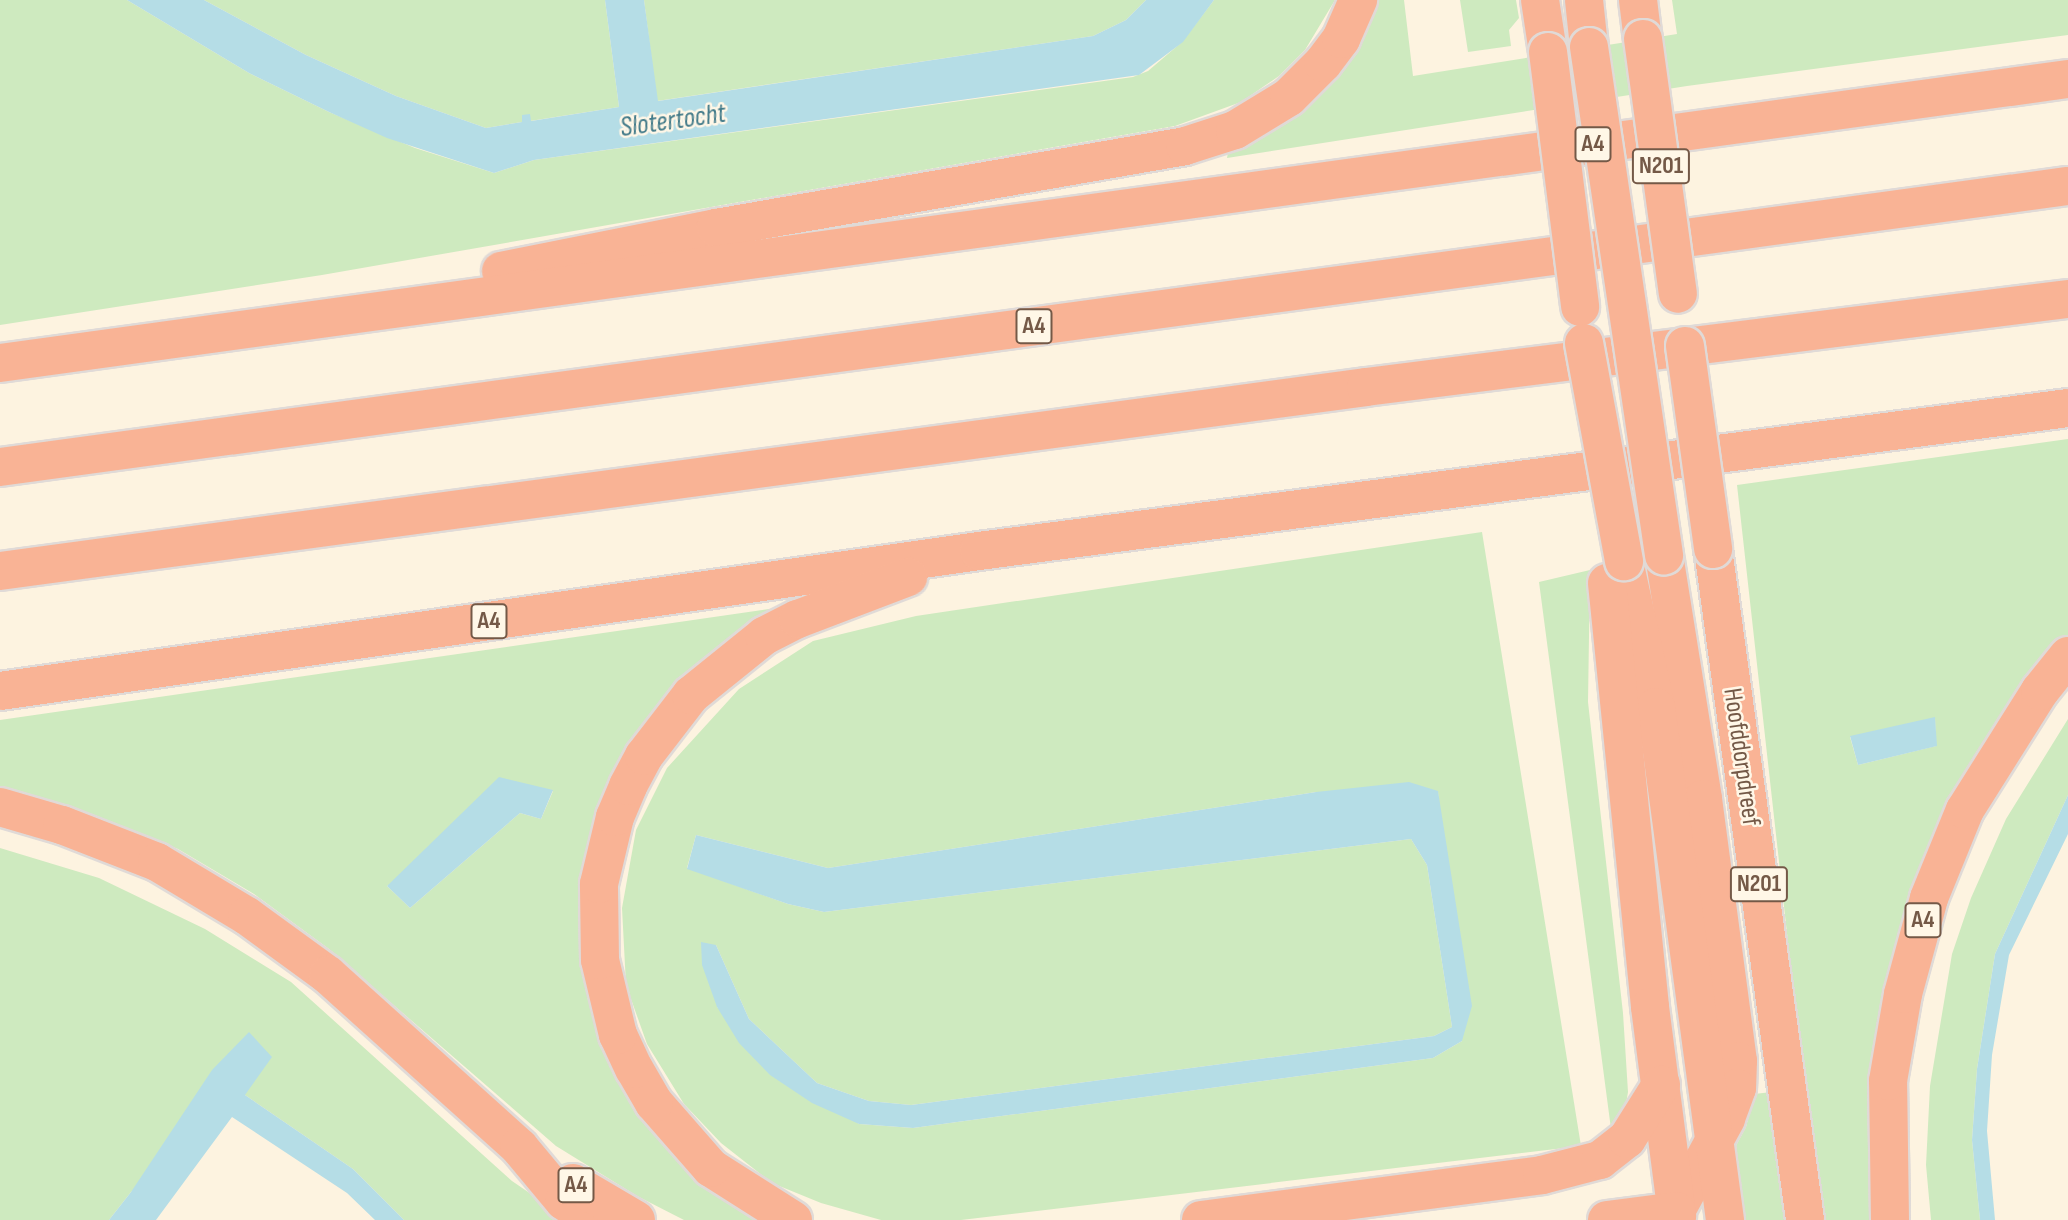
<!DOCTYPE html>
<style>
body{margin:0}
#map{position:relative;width:2068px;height:1220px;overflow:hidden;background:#fdf3e0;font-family:"Sofia Sans Condensed",sans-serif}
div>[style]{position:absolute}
.green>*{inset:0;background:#ceeabf}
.water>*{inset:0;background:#b5dde6}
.roads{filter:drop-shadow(2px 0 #e0dad7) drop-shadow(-2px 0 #e0dad7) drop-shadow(0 2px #e0dad7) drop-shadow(0 -2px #e0dad7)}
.highway>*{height:38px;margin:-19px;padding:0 19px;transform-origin:19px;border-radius:19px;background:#f9b395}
.bridges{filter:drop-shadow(2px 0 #e0dad7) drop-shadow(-2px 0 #e0dad7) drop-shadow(0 2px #e0dad7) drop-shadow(0 -2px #e0dad7)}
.highway-bridge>*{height:38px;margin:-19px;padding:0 19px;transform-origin:19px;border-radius:19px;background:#f9b395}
span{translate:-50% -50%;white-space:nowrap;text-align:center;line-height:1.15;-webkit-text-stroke:5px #fff7e7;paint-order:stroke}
.shield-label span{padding:2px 5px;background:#fff7e7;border:2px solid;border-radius:5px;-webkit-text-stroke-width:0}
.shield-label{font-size:24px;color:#745947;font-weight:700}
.street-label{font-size:26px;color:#745947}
.water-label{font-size:28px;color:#407988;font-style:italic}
</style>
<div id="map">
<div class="green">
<i style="clip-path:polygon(0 0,127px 0,249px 73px,329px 112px,415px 148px,494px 173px,534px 160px,1133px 77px,1148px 71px,1182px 42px,1214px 0,1335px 0,1305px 50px,1279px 76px,1241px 102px,1175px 126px,322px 275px,0 325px)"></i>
<i style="clip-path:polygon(204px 0,605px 0,619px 107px,530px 121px,522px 115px,522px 122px,486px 128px,396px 96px,306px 55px)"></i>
<i style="clip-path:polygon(644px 0,1146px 0,1126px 20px,1093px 36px,657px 101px)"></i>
<i style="clip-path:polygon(1377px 0,1404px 0,1413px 76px,1677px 34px,1672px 0,2068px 0,2068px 35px,1687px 86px,1227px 158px,1229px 147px,1331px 79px,1360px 44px)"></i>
<i style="clip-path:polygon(1460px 0,1516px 0,1519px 18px,1509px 30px,1511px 46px,1468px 52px)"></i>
<i style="clip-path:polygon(evenodd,2068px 439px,2068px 638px,1948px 815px,1875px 1220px,1823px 1220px,1797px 1023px,1737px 485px,2068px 439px,1935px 718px,1936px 746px,1858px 765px,1850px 737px,1935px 718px)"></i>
<i style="clip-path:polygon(evenodd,1482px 532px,1581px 1146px,961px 1220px,881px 1220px,821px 1203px,772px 1183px,721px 1143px,684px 1104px,647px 1044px,626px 985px,622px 908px,636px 830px,667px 768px,739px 689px,813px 641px,916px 616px,1482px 532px,1316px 792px,1438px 792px,1462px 1041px,1433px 1058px,913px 1128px,859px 1124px,717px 1007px,716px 945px,749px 1019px,817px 1083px,869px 1101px,911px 1105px,1434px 1036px,1452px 1027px,1427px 865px,1411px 839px,824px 912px,788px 904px,687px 868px,696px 835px,828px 868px,1316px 792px)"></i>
<i style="clip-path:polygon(1590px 570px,1588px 702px,1623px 1013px,1628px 1092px,1624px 1116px,1611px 1129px,1539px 582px)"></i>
<i style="clip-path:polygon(evenodd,783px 607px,619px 780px,604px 1027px,773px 1220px,684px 1220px,637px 1196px,556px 1146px,329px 949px,254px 894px,178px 849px,97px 816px,0 790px,0 720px,783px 607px,553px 791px,541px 819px,520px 813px,410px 908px,387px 886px,553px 791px)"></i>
<i style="clip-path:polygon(2068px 719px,2068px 795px,1995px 954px,1977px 1069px,1972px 1140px,1980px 1220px,1931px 1220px,1926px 1165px,1930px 1086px,1952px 954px,1971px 898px,2006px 819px)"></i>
<i style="clip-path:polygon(0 848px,99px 878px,205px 929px,291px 982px,512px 1181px,569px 1220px,404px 1220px,353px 1169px,245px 1095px,131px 1192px,109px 1220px,0 1220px)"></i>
<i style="clip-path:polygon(1772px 1092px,1789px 1220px,1741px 1220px,1732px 1153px,1746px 1127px,1754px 1094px)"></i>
</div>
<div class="water">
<i style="clip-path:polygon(127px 0,204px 0,306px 55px,396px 96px,486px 128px,522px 122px,522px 115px,530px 114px,531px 121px,619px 107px,605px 0,644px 0,658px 101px,1093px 36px,1126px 20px,1146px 0,1214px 0,1183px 42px,1139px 75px,534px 160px,494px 173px,387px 138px,329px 112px,249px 73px)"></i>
<i style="clip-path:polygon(1935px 717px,1937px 746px,1858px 765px,1850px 736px)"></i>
<i style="clip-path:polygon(499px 777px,553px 790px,541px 819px,520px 813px,410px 908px,387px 886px)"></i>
<i style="clip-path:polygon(1409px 782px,1438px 791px,1472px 1006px,1462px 1041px,1433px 1058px,913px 1128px,859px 1124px,812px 1103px,770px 1075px,739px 1043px,717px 1007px,702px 965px,701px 942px,716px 945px,749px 1019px,817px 1083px,869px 1101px,911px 1105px,1434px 1036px,1452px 1027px,1427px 865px,1411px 839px,824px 912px,788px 904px,687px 869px,696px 835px,828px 868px,1316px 792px)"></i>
<i style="clip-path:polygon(2068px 795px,2068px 834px,2009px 955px,1992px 1055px,1987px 1131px,1995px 1220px,1980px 1220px,1972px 1140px,1977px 1069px,1995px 954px)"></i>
<i style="clip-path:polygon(249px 1032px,272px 1057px,245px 1095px,353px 1169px,404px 1220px,375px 1220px,347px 1193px,232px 1117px,156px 1220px,109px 1220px,131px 1192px,212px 1070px)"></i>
</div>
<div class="roads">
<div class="highway">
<i style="left:1540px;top:0;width:53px;rotate:81.3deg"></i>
<i style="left:1584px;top:0;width:47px;rotate:83.9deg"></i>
<i style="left:1638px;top:0;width:39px;rotate:83deg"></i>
<i style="left:501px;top:271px;width:219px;rotate:-11.3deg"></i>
<i style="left:716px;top:228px;width:476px;rotate:-9.9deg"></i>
<i style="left:1185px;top:146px;width:52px;rotate:-17.7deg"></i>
<i style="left:1235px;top:130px;width:63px;rotate:-31.4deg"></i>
<i style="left:1289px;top:97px;width:48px;rotate:-45deg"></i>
<i style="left:1323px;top:63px;width:30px;rotate:-53deg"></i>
<i style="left:1341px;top:39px;width:43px;rotate:-66.4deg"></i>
<i style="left:0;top:363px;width:2087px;rotate:-7.82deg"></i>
<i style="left:0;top:467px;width:2087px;rotate:-7.74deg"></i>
<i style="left:1713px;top:549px;width:677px;rotate:82.19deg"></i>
<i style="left:1664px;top:555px;width:247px;rotate:80.9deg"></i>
<i style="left:1703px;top:799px;width:264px;rotate:82.4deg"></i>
<i style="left:1738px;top:1061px;width:27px;rotate:92deg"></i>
<i style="left:1737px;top:1088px;width:33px;rotate:110deg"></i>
<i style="left:1726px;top:1119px;width:105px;rotate:118.5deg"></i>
<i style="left:1624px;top:561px;width:149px;rotate:77.6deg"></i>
<i style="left:1656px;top:707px;width:518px;rotate:82.34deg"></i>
<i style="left:0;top:571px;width:1378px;rotate:-7.67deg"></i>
<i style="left:1366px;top:387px;width:707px;rotate:-7.15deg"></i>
<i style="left:1607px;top:583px;width:426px;rotate:84.2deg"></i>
<i style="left:1650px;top:1007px;width:211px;rotate:82.6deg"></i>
<i style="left:0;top:691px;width:989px;rotate:-8.14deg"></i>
<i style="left:979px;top:551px;width:1098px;rotate:-7.48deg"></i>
<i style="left:0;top:807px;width:65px;rotate:16.2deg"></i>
<i style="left:62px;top:825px;width:102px;rotate:21.3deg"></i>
<i style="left:157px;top:862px;width:105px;rotate:31deg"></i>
<i style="left:247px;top:916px;width:100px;rotate:36.1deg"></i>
<i style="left:328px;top:975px;width:257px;rotate:42deg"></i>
<i style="left:519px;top:1147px;width:70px;rotate:50.2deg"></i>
<i style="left:564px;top:1201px;width:34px;rotate:34deg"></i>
<i style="left:573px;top:1183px;width:73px;rotate:30.4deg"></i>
<i style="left:793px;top:1220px;width:97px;rotate:-147.6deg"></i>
<i style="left:711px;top:1168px;width:86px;rotate:-131.2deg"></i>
<i style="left:654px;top:1103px;width:39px;rotate:-120deg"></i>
<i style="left:634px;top:1069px;width:38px;rotate:-115deg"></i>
<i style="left:618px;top:1035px;width:77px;rotate:-103.5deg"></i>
<i style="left:600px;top:960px;width:76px;rotate:-90.8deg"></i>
<i style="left:599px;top:884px;width:69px;rotate:-76.6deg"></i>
<i style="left:615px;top:817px;width:34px;rotate:-67deg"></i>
<i style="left:628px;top:786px;width:34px;rotate:-62deg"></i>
<i style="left:644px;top:756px;width:77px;rotate:-52.4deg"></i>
<i style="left:691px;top:695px;width:94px;rotate:-38.9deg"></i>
<i style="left:764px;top:636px;width:38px;rotate:-27deg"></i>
<i style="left:798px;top:619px;width:118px;rotate:-20.9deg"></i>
<i style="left:1201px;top:1220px;width:344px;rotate:-7.5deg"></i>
<i style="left:1542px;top:1175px;width:60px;rotate:-14.5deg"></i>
<i style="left:1600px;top:1160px;width:34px;rotate:-38deg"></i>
<i style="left:1627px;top:1139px;width:64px;rotate:-57.8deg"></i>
<i style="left:1607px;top:1220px;width:70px;rotate:-7.4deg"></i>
<i style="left:1890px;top:1220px;width:139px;rotate:-90.8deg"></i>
<i style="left:1888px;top:1081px;width:88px;rotate:-80.2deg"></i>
<i style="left:1903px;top:994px;width:99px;rotate:-74.8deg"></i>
<i style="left:1929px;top:898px;width:95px;rotate:-67.8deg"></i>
<i style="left:1965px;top:810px;width:141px;rotate:-57.8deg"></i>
<i style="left:2040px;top:691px;width:45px;rotate:-51.3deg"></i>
</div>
</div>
<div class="bridges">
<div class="highway-bridge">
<i style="left:1643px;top:39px;width:257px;rotate:82.2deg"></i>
<i style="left:1589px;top:47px;width:514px;rotate:81.6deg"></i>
<i style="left:1548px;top:52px;width:257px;rotate:82.8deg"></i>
<i style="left:1584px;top:343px;width:222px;rotate:79.6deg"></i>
<i style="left:1685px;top:346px;width:205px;rotate:82.1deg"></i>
</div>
</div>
<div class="shield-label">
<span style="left:1593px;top:144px">A4</span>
<span style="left:1661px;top:166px">N201</span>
<span style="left:1034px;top:326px">A4</span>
<span style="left:489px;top:621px">A4</span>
<span style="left:1759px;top:884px">N201</span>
<span style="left:1923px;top:920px">A4</span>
<span style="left:576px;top:1185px">A4</span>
</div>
<div class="street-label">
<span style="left:1741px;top:757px;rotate:82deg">Hoofddorpdreef</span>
</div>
<div class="water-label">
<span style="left:673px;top:121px;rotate:-8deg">Slotertocht</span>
</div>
</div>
